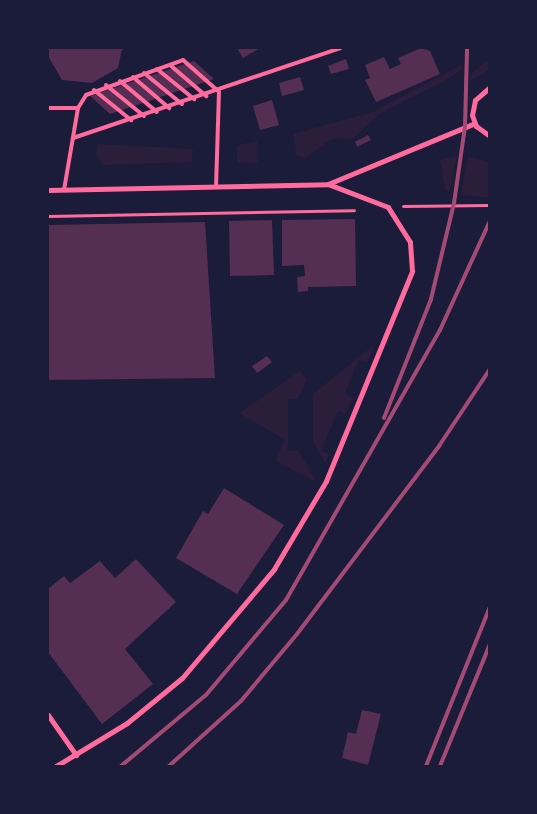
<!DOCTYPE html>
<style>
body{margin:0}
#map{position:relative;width:537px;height:814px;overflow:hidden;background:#1b1b3a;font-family:"Playfair Display",serif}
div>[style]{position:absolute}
.green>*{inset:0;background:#2a1e3b}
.building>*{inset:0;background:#542f53}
.path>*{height:3px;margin:-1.5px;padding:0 1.5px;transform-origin:1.5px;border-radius:1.5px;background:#ff6b9d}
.service>*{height:4px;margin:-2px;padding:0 2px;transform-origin:2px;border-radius:2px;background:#ff6b9d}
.minor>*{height:5px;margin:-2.5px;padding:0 2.5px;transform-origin:2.5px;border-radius:2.5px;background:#ff6b9d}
.rail>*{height:4px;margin:-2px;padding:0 2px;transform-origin:2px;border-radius:2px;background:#a44b75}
span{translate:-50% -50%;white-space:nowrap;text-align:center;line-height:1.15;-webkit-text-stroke:4px #1b1b3a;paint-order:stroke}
.frame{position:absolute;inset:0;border:49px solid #1b1b3a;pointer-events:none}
</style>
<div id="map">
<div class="green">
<i style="clip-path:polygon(489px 59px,489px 70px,470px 81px,470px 74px)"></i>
<i style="clip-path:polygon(461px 65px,463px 69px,444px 81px,379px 114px,354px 138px,332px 139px,305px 158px,296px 155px,293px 134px,373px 112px)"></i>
<i style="clip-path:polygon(257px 141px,258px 162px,237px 163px,237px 145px)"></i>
<i style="clip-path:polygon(98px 144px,193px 149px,192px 162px,103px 165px,96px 155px)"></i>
<i style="clip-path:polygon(457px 156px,450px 191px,445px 190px,440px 160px)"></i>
<i style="clip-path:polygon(468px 156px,489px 162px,489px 198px,461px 195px)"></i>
<i style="clip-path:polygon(374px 345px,367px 362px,359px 359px,345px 394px,353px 398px,346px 414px,338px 411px,321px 451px,329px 454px,325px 463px,313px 442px,313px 394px)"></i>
<i style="clip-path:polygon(300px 371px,307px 379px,298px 399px,288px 399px,288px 451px,299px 451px,316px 482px,275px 461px,285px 440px,239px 413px)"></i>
</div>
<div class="building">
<i style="clip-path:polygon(48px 48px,121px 48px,122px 49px,118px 68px,92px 83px,62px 80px,48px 56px)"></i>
<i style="clip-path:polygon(237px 48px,260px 48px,243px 58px)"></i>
<i style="clip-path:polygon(421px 48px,430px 51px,440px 74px,376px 102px,365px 80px,370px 78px,365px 65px,384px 57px,390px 69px,401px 64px,398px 58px)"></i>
<i style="clip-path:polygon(346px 59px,349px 69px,331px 74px,328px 66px)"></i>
<i style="clip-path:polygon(194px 61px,214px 79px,110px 114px,90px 96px)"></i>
<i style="clip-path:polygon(300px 77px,304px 90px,282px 96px,279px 83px)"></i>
<i style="clip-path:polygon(272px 100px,279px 125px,260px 130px,253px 106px)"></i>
<i style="clip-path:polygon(368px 135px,371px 140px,357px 147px,355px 142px)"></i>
<i style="clip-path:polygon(355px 219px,356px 286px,308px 287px,308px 291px,298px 292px,297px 277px,305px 276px,304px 265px,282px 266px,282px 220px)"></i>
<i style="clip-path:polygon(272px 220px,274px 275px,230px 276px,229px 221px)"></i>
<i style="clip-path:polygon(205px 222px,215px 378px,48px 380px,48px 225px)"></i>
<i style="clip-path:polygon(267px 356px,272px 362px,257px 373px,252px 366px)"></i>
<i style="clip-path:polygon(224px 488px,284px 525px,237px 594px,176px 558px,203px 511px,208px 514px)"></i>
<i style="clip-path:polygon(136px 559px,176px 602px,125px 649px,153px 684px,102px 724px,48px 652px,48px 589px,64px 576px,70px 583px,100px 561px,115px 578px)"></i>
<i style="clip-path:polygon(362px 710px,381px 714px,368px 765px,342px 758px,348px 732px,356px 734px)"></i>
</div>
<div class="path">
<i style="left:403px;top:206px;width:87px;rotate:-0.7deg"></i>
<i style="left:48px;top:216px;width:306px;rotate:-1.1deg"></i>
</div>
<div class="service">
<i style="left:170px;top:65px;width:48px;rotate:40.7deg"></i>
<i style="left:157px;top:69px;width:48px;rotate:39deg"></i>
<i style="left:144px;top:73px;width:49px;rotate:39.2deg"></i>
<i style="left:133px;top:77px;width:48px;rotate:40.7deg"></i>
<i style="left:120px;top:81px;width:48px;rotate:40deg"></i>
<i style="left:106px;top:85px;width:49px;rotate:39.2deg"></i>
<i style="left:94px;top:90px;width:48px;rotate:39deg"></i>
<i style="left:48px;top:108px;width:30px"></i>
<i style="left:73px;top:138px;width:282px;rotate:-18.6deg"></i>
<i style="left:216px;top:187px;width:95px;rotate:-88.2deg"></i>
<i style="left:64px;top:190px;width:83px;rotate:-80.3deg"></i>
<i style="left:78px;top:108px;width:15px;rotate:-58deg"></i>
<i style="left:86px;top:95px;width:103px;rotate:-19.8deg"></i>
<i style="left:183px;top:60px;width:48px;rotate:41.6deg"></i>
</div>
<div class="minor">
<i style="left:490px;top:87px;width:20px;rotate:139deg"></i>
<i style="left:475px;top:100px;width:15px;rotate:101deg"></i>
<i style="left:472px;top:115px;width:12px;rotate:70deg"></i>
<i style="left:476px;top:126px;width:17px;rotate:36deg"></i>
<i style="left:48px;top:190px;width:280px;rotate:-1.2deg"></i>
<i style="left:328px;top:184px;width:159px;rotate:-22.5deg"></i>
<i style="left:48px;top:715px;width:49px;rotate:55deg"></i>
<i style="left:56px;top:766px;width:83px;rotate:-31.2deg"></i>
<i style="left:127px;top:723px;width:71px;rotate:-39.3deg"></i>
<i style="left:182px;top:678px;width:143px;rotate:-49.8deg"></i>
<i style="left:274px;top:569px;width:102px;rotate:-59.4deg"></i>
<i style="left:326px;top:481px;width:227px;rotate:-67.7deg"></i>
<i style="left:412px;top:271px;width:29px;rotate:-94deg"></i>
<i style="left:410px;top:242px;width:41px;rotate:-122.2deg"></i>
<i style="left:388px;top:207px;width:64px;rotate:-159deg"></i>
</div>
<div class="rail">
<i style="left:384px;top:418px;width:128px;rotate:-68.4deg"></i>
<i style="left:431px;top:299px;width:99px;rotate:-76.5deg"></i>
<i style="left:454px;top:203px;width:77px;rotate:-81.8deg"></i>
<i style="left:465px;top:127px;width:79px;rotate:-88.5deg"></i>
<i style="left:121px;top:766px;width:111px;rotate:-39.9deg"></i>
<i style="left:206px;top:695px;width:124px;rotate:-49.9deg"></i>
<i style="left:286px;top:600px;width:311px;rotate:-60.3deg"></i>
<i style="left:440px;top:330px;width:120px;rotate:-65.4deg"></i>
<i style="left:169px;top:766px;width:97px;rotate:-42.1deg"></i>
<i style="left:241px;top:701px;width:87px;rotate:-50.1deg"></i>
<i style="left:297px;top:634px;width:236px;rotate:-52.9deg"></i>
<i style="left:439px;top:446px;width:92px;rotate:-56.5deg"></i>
<i style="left:426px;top:766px;width:171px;rotate:-68.1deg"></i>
<i style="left:440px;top:766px;width:132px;rotate:-67.7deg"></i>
</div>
<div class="frame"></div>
</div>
